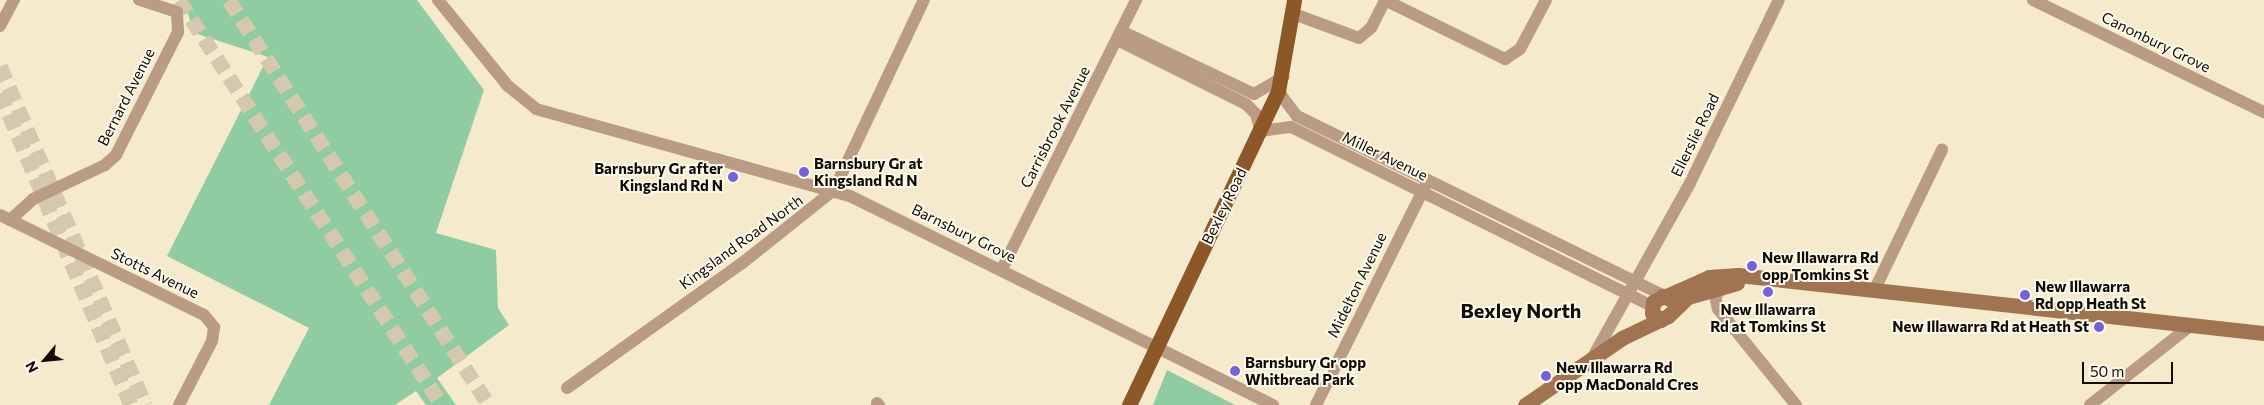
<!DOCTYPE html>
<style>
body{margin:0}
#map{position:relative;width:2264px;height:405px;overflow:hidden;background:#f6eacc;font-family:Commissioner,sans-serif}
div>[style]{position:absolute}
.green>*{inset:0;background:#90cca1}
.motorway-tunnel>*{height:15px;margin-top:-7.5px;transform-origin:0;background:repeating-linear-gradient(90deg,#d4c9ae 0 15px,transparent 0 23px)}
.minor>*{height:12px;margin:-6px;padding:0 6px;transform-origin:6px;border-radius:6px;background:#ba9b83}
.secondary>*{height:15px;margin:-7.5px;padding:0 7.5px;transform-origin:7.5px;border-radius:7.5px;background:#a07450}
.primary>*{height:15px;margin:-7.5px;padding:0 7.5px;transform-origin:7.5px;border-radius:7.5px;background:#8c5828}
.dots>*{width:14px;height:14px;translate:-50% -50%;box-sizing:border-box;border:2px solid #fdf8ec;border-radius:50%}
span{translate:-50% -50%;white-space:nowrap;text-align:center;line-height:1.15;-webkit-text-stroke:4px #fdf8ec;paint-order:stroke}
.street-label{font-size:15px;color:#110d04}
.poi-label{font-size:15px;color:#110d04;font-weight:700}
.left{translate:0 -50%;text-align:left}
.right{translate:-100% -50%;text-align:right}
.district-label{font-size:20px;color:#110d04;font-weight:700}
.north{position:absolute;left:20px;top:335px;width:50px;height:50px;-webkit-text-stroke:4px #fdf8ec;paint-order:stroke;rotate:242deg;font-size:14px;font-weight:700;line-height:20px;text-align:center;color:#110d04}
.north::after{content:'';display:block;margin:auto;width:18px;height:22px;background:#110d04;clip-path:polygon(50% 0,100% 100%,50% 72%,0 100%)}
.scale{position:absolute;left:2082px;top:362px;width:91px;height:22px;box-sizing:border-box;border:2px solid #110d04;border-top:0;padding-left:6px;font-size:15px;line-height:18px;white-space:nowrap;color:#110d04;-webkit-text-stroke:4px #fdf8ec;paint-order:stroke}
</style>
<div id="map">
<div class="green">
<i style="clip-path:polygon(184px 0,417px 0,484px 90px,436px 233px,496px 250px,498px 308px,509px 325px,437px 378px,456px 405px,426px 405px,416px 391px,395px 405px,269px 405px,309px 328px,167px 256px,268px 57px,194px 33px)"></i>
<i style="clip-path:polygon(1167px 370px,1235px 405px,1153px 405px)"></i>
</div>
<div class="motorway-tunnel">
<i style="left:179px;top:0;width:483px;rotate:57deg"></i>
<i style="left:229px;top:0;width:481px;rotate:57.3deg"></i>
<i style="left:0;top:66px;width:369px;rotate:66.8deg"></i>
<i style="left:0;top:93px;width:338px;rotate:67.2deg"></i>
</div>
<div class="minor">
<i style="left:438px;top:0;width:111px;rotate:50.9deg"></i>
<i style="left:508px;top:86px;width:36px;rotate:39deg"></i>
<i style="left:536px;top:109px;width:326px;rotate:15.5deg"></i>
<i style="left:850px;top:196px;width:472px;rotate:26.3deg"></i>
<i style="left:2033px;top:0;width:257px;rotate:25.9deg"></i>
<i style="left:1294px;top:14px;width:69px;rotate:20.3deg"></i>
<i style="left:1359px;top:38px;width:16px;rotate:-40deg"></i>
<i style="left:1371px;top:28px;width:31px;rotate:-63deg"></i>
<i style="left:1385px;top:0;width:134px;rotate:26.2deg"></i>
<i style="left:1505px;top:59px;width:18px;rotate:-34deg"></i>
<i style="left:1520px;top:49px;width:55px;rotate:-62deg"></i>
<i style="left:0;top:26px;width:30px;rotate:-62deg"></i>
<i style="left:1121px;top:31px;width:147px;rotate:25.3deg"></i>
<i style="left:1254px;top:94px;width:34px;rotate:-30deg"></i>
<i style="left:1117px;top:40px;width:144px;rotate:26.4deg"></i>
<i style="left:1246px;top:104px;width:14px;rotate:45deg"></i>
<i style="left:1256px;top:114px;width:18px;rotate:74deg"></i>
<i style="left:1261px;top:131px;width:30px;rotate:-8deg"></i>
<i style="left:1291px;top:127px;width:402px;rotate:26.4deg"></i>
<i style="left:1278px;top:91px;width:31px;rotate:53deg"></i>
<i style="left:1297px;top:116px;width:410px;rotate:26.1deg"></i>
<i style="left:0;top:215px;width:227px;rotate:26.1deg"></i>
<i style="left:204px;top:315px;width:16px;rotate:50deg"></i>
<i style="left:214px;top:327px;width:14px;rotate:98deg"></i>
<i style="left:212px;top:341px;width:72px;rotate:117.3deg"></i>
<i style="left:10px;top:220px;width:31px;rotate:-42deg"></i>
<i style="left:33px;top:199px;width:80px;rotate:-25.3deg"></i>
<i style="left:105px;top:165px;width:15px;rotate:-42deg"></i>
<i style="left:116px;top:155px;width:138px;rotate:-63.2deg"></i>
<i style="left:178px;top:32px;width:20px;rotate:-93deg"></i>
<i style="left:177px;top:12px;width:40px;rotate:-162deg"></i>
<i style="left:1002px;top:269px;width:301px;rotate:-63.5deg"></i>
<i style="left:1725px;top:285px;width:15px;rotate:132deg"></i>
<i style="left:1715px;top:296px;width:13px;rotate:77deg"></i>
<i style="left:1718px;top:309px;width:124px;rotate:50.9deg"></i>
<i style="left:1874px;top:291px;width:157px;rotate:-64.3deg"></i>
<i style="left:1594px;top:355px;width:197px;rotate:-60.8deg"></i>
<i style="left:1690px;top:183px;width:203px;rotate:-64.1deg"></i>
<i style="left:567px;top:388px;width:214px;rotate:-35.5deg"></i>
<i style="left:741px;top:264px;width:119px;rotate:-38.5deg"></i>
<i style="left:834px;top:190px;width:210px;rotate:-64.7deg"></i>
<i style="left:877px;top:403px;width:3px;rotate:45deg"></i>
<i style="left:1316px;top:405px;width:245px;rotate:-63.5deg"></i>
<i style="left:2090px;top:405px;width:127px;rotate:-38.3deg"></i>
</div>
<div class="secondary">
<i style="left:1666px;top:296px;width:47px;rotate:-23.8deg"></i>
<i style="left:1709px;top:277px;width:29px;rotate:-4deg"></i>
<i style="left:1738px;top:275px;width:529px;rotate:6.29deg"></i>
<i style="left:1661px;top:320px;width:11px;rotate:-142deg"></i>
<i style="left:1652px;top:313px;width:11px;rotate:-85deg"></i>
<i style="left:1653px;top:302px;width:12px;rotate:-31deg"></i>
<i style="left:1663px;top:296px;width:10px;rotate:24deg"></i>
<i style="left:1525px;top:405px;width:118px;rotate:-34.6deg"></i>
<i style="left:1622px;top:338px;width:51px;rotate:-25.6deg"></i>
<i style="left:1668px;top:316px;width:28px;rotate:-44deg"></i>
<i style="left:1688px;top:297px;width:51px;rotate:-15.9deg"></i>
</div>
<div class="primary">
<i style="left:1129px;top:405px;width:348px;rotate:-64.6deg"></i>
<i style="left:1278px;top:91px;width:92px;rotate:-80deg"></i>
</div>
<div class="dots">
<i style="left:804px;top:172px;background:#7761db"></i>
<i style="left:733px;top:177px;background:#7761db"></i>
<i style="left:1752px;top:266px;background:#7761db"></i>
<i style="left:1768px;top:292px;background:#7761db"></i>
<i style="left:2025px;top:295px;background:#7761db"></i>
<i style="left:2099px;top:327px;background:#7761db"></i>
<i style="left:1235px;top:371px;background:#7761db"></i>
<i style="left:1546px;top:376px;background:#7761db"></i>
</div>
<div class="street-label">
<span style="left:2156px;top:42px;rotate:26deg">Canonbury Grove</span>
<span style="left:126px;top:97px;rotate:-63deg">Bernard Avenue</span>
<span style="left:1055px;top:127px;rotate:-63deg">Carrisbrook Avenue</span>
<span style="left:1695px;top:135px;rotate:-64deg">Ellerslie Road</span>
<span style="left:1385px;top:156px;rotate:26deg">Miller Avenue</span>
<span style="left:1224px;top:206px;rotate:-64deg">Bexley Road</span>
<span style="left:964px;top:233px;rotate:26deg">Barnsbury Grove</span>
<span style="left:741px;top:242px;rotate:-36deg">Kingsland Road North</span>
<span style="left:155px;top:273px;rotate:26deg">Stotts Avenue</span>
<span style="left:1357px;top:285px;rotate:-64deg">Midelton Avenue</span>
</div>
<div class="poi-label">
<span class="left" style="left:814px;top:172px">Barnsbury Gr at<br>Kingsland Rd N</span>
<span class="right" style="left:723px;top:177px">Barnsbury Gr after<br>Kingsland Rd N</span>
<span class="left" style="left:1762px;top:266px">New Illawarra Rd<br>opp Tomkins St</span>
<span class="left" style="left:2035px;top:295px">New Illawarra<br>Rd opp Heath St</span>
<span style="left:1768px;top:318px">New Illawarra<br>Rd at Tomkins St</span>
<span class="right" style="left:2089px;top:327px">New Illawarra Rd at Heath St</span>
<span class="left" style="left:1245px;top:371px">Barnsbury Gr opp<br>Whitbread Park</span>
<span class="left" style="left:1556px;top:376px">New Illawarra Rd<br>opp MacDonald Cres</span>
</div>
<div class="district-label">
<span style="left:1521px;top:310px">Bexley North</span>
</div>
<div class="north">N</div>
<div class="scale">50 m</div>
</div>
